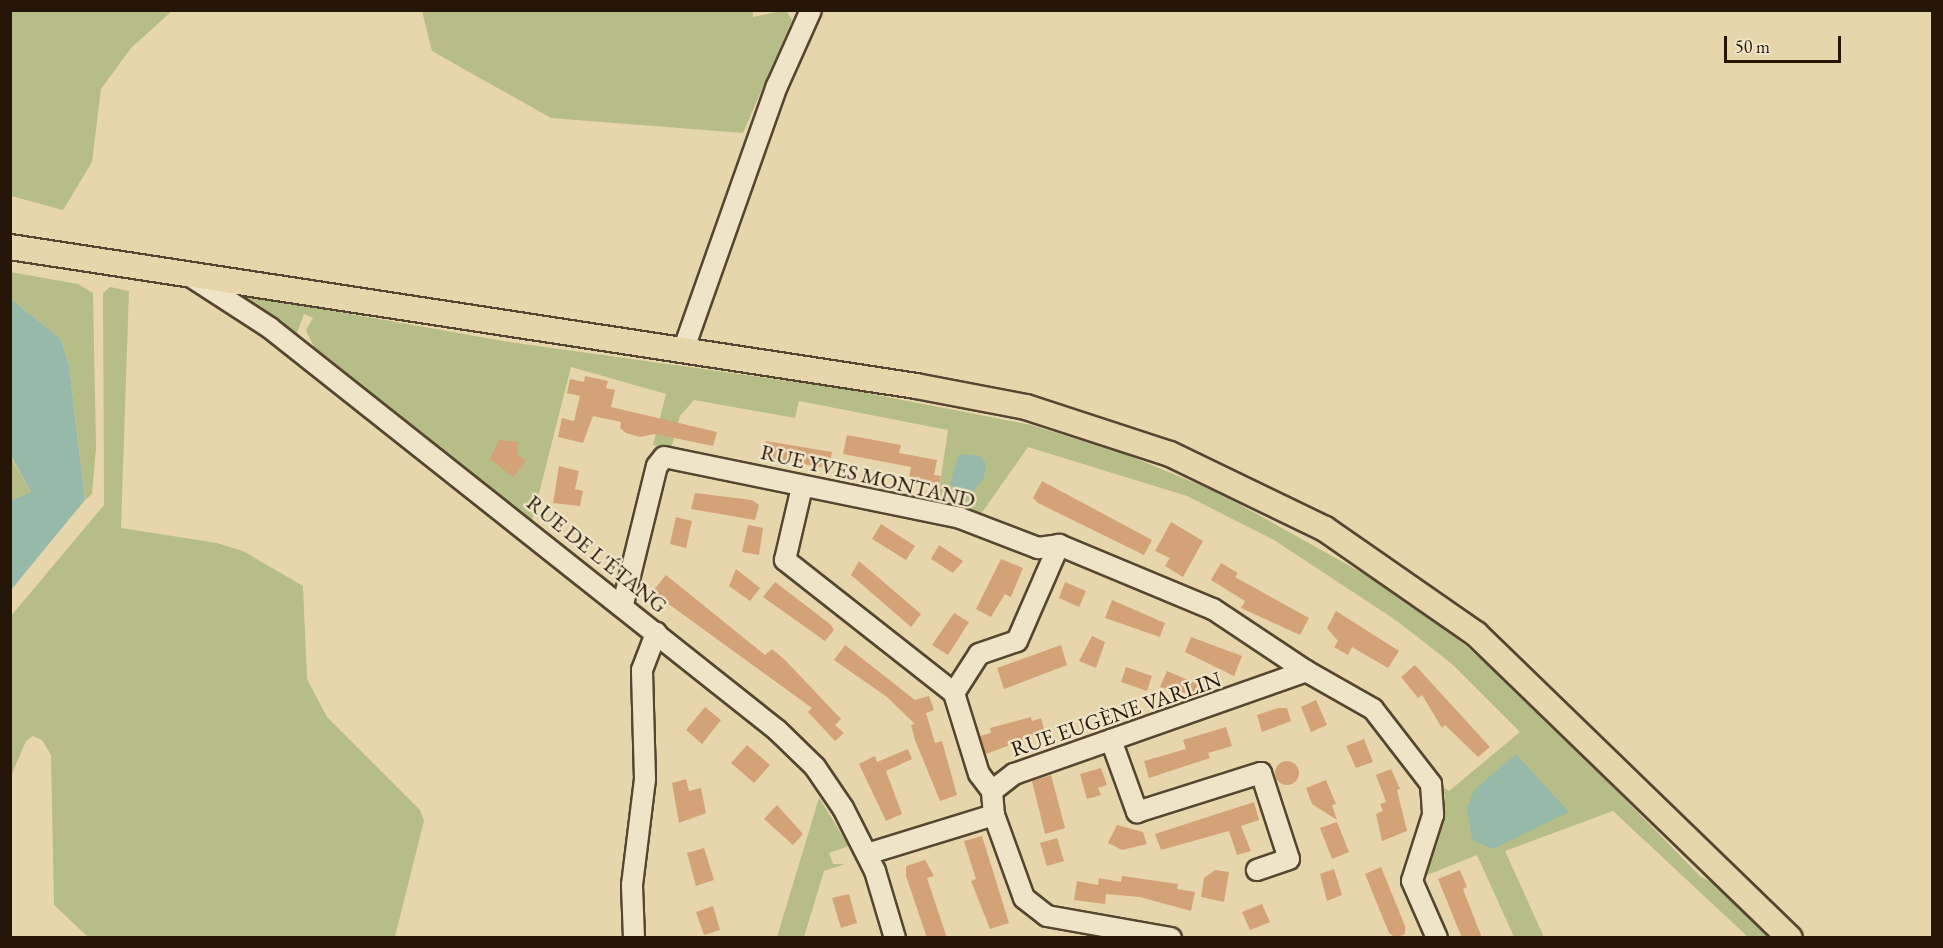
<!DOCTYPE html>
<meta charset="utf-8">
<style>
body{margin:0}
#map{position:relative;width:1943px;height:948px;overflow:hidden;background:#e7d6ab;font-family:"EB Garamond",serif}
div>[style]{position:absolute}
.green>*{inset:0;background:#b7bd87}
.water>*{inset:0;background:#97b9a9}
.building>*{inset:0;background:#d4a277}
.round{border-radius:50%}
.roads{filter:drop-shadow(2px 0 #564630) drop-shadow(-2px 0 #564630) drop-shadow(0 2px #564630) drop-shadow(0 -2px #564630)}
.minor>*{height:20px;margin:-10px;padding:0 10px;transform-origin:10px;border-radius:10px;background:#efe4c8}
.major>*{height:24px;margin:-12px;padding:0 12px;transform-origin:12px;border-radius:12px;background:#e7d6ab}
span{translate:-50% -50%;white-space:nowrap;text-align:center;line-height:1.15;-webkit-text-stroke:5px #efe4c8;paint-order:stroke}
.street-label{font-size:22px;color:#261607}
.frame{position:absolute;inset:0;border:12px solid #261607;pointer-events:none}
.scale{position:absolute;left:1724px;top:36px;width:117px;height:27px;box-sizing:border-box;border:3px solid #261607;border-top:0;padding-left:8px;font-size:18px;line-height:21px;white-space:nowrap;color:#261607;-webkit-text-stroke:4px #efe4c8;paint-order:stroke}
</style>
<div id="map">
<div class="green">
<i style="clip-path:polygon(753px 10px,753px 17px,786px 10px,792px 20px,743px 133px,551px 118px,432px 51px,422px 11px)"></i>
<i style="clip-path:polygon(10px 11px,172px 11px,131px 48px,101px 89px,92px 162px,63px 210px,11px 196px)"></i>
<i style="clip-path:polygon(10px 272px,78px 284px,93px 293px,96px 447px,92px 494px,85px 500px,69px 366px,61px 339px,11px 299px)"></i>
<i style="clip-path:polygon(110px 287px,129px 291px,121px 528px,217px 543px,243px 551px,303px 586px,307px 679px,327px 717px,420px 810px,424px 821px,395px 937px,88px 937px,54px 905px,51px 755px,42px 740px,33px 736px,26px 741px,11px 776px,11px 616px,104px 505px,103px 293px)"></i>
<i style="clip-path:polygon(225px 292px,509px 342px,846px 389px,1031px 425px,1125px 454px,1219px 493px,1393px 590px,1447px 630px,1527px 699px,1701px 877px,1716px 884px,1773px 937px,1748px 937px,1613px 811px,1505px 851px,1544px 937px,1514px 937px,1477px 855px,1427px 875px,1425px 866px,1445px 807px,1444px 788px,1449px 791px,1520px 732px,1452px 664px,1397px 621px,1274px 540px,1187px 496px,1028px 447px,981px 514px,937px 503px,948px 430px,799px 401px,795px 418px,694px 400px,680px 416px,671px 449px,653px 445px,666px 394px,571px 367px,532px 521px,320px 360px,306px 330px,313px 318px,304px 314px,295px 338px)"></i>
<i style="clip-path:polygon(10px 456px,31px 492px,11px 500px,10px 500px)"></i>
<i style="clip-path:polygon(819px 798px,849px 846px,829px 853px,833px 864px,845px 864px,824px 871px,804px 937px,777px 937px)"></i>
</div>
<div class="water">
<i style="clip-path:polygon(11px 299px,61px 339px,69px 366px,85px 500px,11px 590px,11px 500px,31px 492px,11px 456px)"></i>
<i style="clip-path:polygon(964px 454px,980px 456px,986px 464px,984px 478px,970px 495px,961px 495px,950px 484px,958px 456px)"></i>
<i style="clip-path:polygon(1516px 754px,1569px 812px,1493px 849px,1472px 840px,1467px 808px,1474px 790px)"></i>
</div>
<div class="building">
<i style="clip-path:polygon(585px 376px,608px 381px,606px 388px,615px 390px,611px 407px,717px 432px,713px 446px,655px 434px,640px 437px,626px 433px,620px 428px,621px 422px,593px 416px,583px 443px,558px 437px,562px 418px,574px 421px,580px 396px,567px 393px,570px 379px,584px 382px)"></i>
<i style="clip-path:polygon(847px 435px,901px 445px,899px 453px,937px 460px,934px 475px,941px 476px,938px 490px,909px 478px,911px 467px,843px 454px)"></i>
<i style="clip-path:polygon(499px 440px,518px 442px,517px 454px,526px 461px,513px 477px,490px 459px)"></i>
<i style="clip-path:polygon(766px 441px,832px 452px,829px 468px,762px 458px)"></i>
<i style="clip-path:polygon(559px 466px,579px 471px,575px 489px,583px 491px,580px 506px,553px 503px)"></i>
<i style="clip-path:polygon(1042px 481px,1152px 540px,1144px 555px,1038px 503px,1033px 498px)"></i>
<i style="clip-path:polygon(695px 493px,752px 500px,759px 505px,755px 520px,691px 509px)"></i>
<i style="clip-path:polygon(676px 517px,692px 521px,686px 548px,670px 544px)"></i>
<i style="clip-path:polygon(1171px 522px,1203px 541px,1183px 577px,1165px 566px,1170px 558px,1155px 551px)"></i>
<i style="clip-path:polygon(881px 524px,915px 546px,906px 560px,872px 539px)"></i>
<i style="clip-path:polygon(748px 525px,763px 528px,759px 555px,742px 552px)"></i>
<i style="clip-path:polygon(939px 545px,963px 561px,953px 573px,931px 559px)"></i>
<i style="clip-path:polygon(1001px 559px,1023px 568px,1011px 597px,1005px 594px,991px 617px,976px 609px)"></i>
<i style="clip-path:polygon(859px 561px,921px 614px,911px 627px,851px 575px)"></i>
<i style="clip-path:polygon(1221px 563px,1238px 573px,1235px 577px,1309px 618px,1300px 635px,1241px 608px,1245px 601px,1211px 580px)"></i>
<i style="clip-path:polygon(736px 569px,760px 588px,750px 601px,729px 586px)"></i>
<i style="clip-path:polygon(666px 575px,765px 655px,772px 649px,786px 661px,841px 719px,835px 725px,844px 733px,835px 741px,808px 712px,812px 708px,652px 592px)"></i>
<i style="clip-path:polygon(775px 582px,830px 624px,834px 630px,825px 641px,763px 597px)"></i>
<i style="clip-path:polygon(1065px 582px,1086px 591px,1079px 607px,1059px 598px)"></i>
<i style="clip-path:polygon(1112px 600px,1165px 623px,1160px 637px,1105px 618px)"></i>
<i style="clip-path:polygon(1336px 611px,1399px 651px,1388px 668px,1352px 647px,1348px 655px,1334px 647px,1338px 641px,1327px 628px)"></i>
<i style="clip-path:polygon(954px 613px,969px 622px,948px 655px,932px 645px)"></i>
<i style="clip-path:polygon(1092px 636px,1105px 642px,1096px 668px,1079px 661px)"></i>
<i style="clip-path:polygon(1191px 637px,1242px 656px,1234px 676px,1185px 652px)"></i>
<i style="clip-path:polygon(845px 645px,915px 700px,929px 696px,934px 710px,926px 713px,935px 743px,942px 741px,957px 795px,940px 801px,915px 740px,911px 725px,915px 724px,887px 697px,834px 660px)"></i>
<i style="clip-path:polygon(1061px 645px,1067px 665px,1004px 689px,997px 668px)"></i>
<i style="clip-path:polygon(1415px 665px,1490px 747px,1478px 757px,1445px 725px,1442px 728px,1422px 695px,1418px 698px,1401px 677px)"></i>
<i style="clip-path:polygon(1126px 667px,1152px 676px,1147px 691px,1121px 682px)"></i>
<i style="clip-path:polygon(1167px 671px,1214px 691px,1198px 696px,1160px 687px)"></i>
<i style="clip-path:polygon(1316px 700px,1327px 725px,1311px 732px,1301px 707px)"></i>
<i style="clip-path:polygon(705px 707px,721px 720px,702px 744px,686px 730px)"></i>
<i style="clip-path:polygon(1278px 708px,1287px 708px,1291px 721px,1262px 732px,1257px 715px)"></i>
<i style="clip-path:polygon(1031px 717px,1032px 721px,1041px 718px,1045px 732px,986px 754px,980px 736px,991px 733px,990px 728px)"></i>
<i style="clip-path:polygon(1226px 727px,1232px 746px,1208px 753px,1210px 758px,1149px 778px,1144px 761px,1186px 749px,1183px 740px)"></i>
<i style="clip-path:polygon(1364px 739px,1373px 762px,1356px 768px,1346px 746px)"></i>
<i style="clip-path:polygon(747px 745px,770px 765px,754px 783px,731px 763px)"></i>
<i style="clip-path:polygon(908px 749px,912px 759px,886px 771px,902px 814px,886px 821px,859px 764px,875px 756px,877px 762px)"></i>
<i class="round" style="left:1275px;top:761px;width:24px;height:24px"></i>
<i style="clip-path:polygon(1101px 768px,1107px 785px,1098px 788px,1101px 795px,1087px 799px,1080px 774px)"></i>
<i style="clip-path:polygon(1391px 769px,1400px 789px,1397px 790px,1407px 831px,1382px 841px,1376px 814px,1383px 811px,1380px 804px,1386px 802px,1376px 775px)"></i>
<i style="clip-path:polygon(1051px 775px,1065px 828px,1045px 834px,1032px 781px)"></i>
<i style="clip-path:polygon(686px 779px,689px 791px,701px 788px,706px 813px,679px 823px,672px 783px)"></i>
<i style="clip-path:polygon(1326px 780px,1336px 804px,1332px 805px,1337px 820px,1312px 804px,1306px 788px)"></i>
<i style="clip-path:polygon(1254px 802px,1259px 820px,1241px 826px,1251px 851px,1237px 855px,1229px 831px,1161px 850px,1155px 834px)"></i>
<i style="clip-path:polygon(777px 805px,803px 834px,793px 845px,764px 819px)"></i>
<i style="clip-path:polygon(1337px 822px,1349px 852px,1332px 859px,1320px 828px)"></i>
<i style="clip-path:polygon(1117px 825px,1143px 832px,1147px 844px,1122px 850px,1108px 843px)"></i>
<i style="clip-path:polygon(982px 836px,1009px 923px,990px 929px,971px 881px,976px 879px,964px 841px)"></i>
<i style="clip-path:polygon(1057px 838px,1064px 861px,1047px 866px,1040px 843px)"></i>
<i style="clip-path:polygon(704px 848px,714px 880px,696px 886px,687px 853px)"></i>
<i style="clip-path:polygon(925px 860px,934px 876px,927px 878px,947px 938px,927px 938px,906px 876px,906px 866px)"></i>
<i style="clip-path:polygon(1381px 867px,1405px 926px,1405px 934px,1396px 938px,1389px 933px,1365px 874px)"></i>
<i style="clip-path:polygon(1334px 869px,1342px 895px,1327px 901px,1320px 874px)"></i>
<i style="clip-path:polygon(1215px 870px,1229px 872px,1224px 902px,1201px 897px,1204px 878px)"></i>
<i style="clip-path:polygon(1460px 870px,1467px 887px,1463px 889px,1482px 938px,1462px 938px,1438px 879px)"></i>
<i style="clip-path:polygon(1122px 876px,1178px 884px,1177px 889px,1195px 892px,1191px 911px,1140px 897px,1106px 894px,1105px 904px,1074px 900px,1077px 881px,1098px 885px,1099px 878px,1121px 882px)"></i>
<i style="clip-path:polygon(849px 894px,857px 923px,841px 928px,832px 898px)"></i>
<i style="clip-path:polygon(1262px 904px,1270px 922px,1250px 930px,1242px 912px)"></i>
<i style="clip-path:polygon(713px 906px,720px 930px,704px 935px,696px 912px)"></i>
</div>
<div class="roads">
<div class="minor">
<i style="left:190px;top:276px;width:95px;rotate:33deg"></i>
<i style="left:270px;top:328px;width:647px;rotate:38.41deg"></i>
<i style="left:777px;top:730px;width:53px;rotate:44.2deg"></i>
<i style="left:815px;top:767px;width:50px;rotate:55.7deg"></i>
<i style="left:843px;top:808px;width:71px;rotate:63.1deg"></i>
<i style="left:875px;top:871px;width:70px;rotate:73.4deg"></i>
<i style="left:683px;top:351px;width:281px;rotate:-70.5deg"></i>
<i style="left:777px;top:86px;width:83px;rotate:-65.9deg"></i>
<i style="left:802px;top:487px;width:75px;rotate:103.1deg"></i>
<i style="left:785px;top:560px;width:215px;rotate:38.2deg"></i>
<i style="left:623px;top:604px;width:142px;rotate:-76.2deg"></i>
<i style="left:657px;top:466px;width:11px;rotate:-52deg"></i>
<i style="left:664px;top:457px;width:302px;rotate:11.6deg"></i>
<i style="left:960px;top:518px;width:84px;rotate:21deg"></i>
<i style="left:1038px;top:548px;width:21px;rotate:-8deg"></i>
<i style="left:1059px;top:545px;width:167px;rotate:22.6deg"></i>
<i style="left:1213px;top:609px;width:112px;rotate:33.7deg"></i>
<i style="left:1306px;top:671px;width:77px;rotate:29.6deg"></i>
<i style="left:1373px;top:709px;width:95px;rotate:52.3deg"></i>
<i style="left:1431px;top:784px;width:31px;rotate:86deg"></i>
<i style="left:1433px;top:815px;width:69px;rotate:107.7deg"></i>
<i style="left:1412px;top:881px;width:62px;rotate:66.3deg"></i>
<i style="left:1111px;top:740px;width:77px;rotate:70.1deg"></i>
<i style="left:1137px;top:812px;width:130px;rotate:-17.5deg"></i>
<i style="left:1261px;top:773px;width:90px;rotate:72deg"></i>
<i style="left:1289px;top:859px;width:34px;rotate:161deg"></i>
<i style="left:992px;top:791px;width:21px;rotate:-127deg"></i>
<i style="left:979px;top:774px;width:85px;rotate:-107.2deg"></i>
<i style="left:954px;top:693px;width:46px;rotate:-57.3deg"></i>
<i style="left:979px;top:654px;width:40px;rotate:-18.9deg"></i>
<i style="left:1017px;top:641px;width:105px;rotate:-66.4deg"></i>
<i style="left:994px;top:815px;width:88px;rotate:70.1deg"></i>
<i style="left:1024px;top:898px;width:29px;rotate:38deg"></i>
<i style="left:1047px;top:916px;width:126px;rotate:10.1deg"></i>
<i style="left:867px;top:854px;width:133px;rotate:-17.1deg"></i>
<i style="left:994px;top:815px;width:24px;rotate:-95deg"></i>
<i style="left:992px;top:791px;width:28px;rotate:-38deg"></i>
<i style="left:1014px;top:774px;width:310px;rotate:-19.4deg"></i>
<i style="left:634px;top:938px;width:53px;rotate:-92.2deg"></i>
<i style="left:632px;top:885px;width:107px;rotate:-83deg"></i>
<i style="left:645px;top:779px;width:109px;rotate:-91.6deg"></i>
<i style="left:642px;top:670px;width:40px;rotate:-69deg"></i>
</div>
<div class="major">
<i style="left:10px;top:247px;width:917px;rotate:8.72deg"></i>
<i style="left:916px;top:386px;width:112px;rotate:10.8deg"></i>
<i style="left:1026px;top:407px;width:151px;rotate:18.1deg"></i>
<i style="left:1170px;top:454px;width:172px;rotate:25.8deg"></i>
<i style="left:1325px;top:529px;width:184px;rotate:34.8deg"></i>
<i style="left:1476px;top:634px;width:437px;rotate:44.1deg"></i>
</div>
</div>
<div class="street-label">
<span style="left:868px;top:476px;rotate:13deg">RUE YVES MONTAND</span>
<span style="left:597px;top:554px;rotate:39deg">RUE DE L'ÉTANG</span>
<span style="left:1116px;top:714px;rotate:-19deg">RUE EUGÈNE VARLIN</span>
</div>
<div class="frame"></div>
<div class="scale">50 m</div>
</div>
